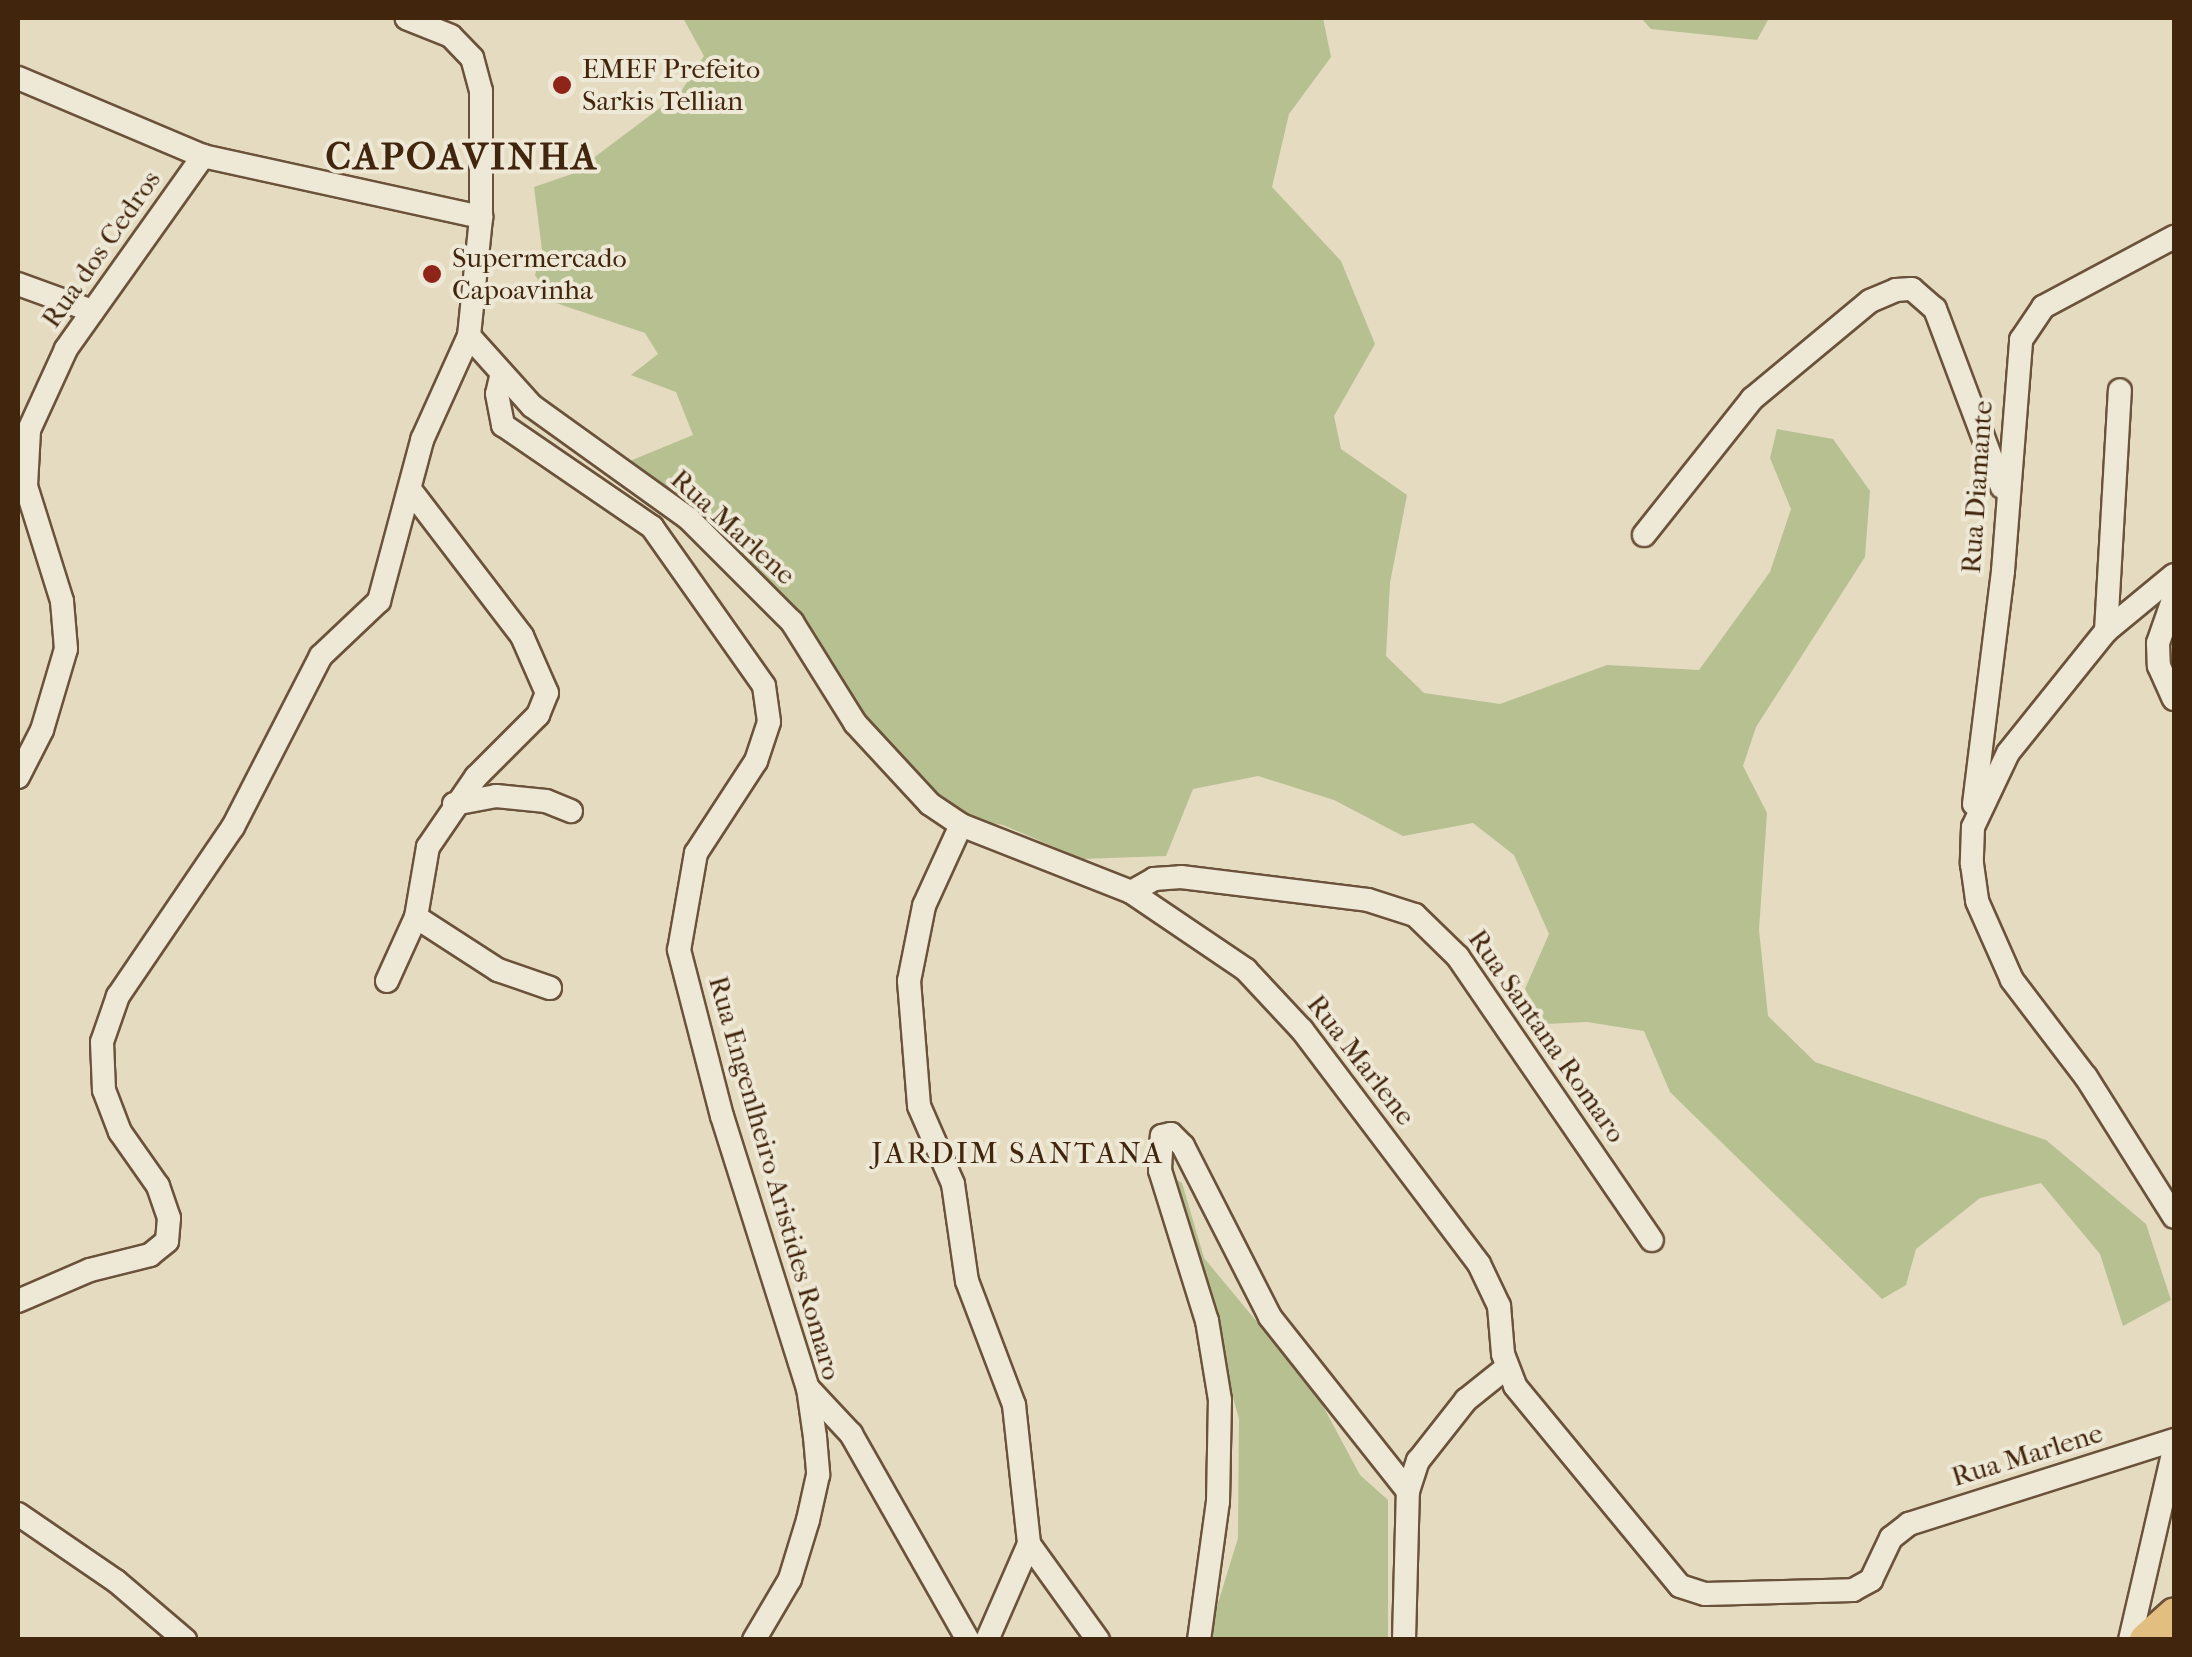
<!DOCTYPE html>
<style>
body{margin:0}
#map{position:relative;width:2192px;height:1657px;overflow:hidden;background:#e5dbc0;font-family:"IM FELL French Canon",serif}
div>[style]{position:absolute}
.green>*{inset:0;background:#b6c091}
.roads{filter:drop-shadow(2px 0 #6b523a) drop-shadow(-2px 0 #6b523a) drop-shadow(0 2px #6b523a) drop-shadow(0 -2px #6b523a)}
.minor>*{height:22px;margin:-11px;padding:0 11px;transform-origin:11px;border-radius:11px;background:#eee8d6}
.highway>*{height:32px;margin:-16px;padding:0 16px;transform-origin:16px;border-radius:16px;background:#e2be80}
.dots>*{width:28px;height:28px;translate:-50% -50%;box-sizing:border-box;border:5px solid #eee8d6;border-radius:50%}
span{translate:-50% -50%;white-space:nowrap;text-align:center;line-height:1.15;-webkit-text-stroke:8px #eee8d6;paint-order:stroke}
.poi-label{font-size:28px;color:#42250d}
.left{translate:0 -50%;text-align:left}
.street-label{font-size:28px;color:#42250d}
.neighbourhood-label{font-size:30px;color:#42250d;letter-spacing:2.5px}
.district-label{font-size:38px;color:#42250d;font-weight:700;letter-spacing:2.5px}
.frame{position:absolute;inset:0;border:20px solid #42250d;pointer-events:none}
</style>
<div id="map">
<div class="green">
<i style="clip-path:polygon(683px 18px,1323px 18px,1331px 57px,1289px 114px,1272px 187px,1341px 261px,1375px 344px,1334px 416px,1341px 449px,1407px 495px,1390px 583px,1386px 656px,1424px 693px,1500px 704px,1607px 665px,1699px 670px,1770px 572px,1791px 509px,1770px 458px,1777px 429px,1833px 439px,1870px 491px,1865px 557px,1756px 727px,1743px 766px,1767px 813px,1759px 930px,1768px 1016px,1815px 1062px,2046px 1140px,2146px 1224px,2171px 1300px,2123px 1326px,2100px 1254px,2041px 1183px,1980px 1198px,1916px 1249px,1906px 1285px,1882px 1299px,1670px 1092px,1644px 1031px,1587px 1022px,1545px 1024px,1525px 989px,1549px 934px,1514px 855px,1473px 823px,1403px 836px,1334px 800px,1258px 776px,1193px 789px,1166px 856px,1082px 859px,1003px 825px,959px 817px,862px 725px,842px 680px,795px 610px,751px 570px,708px 510px,625px 463px,693px 435px,676px 392px,631px 375px,658px 354px,645px 333px,553px 302px,535px 275px,542px 250px,534px 187px,572px 174px,680px 93px,704px 56px)"></i>
<i style="clip-path:polygon(1641px 18px,1769px 18px,1757px 40px,1651px 29px)"></i>
<i style="clip-path:polygon(1172px 1177px,1182px 1183px,1204px 1258px,1316px 1393px,1360px 1475px,1388px 1500px,1388px 1639px,1207px 1639px,1238px 1538px,1239px 1419px)"></i>
</div>
<div class="roads">
<div class="minor">
<i style="left:18px;top:78px;width:201px;rotate:22.9deg"></i>
<i style="left:203px;top:156px;width:285px;rotate:12.4deg"></i>
<i style="left:18px;top:284px;width:79px;rotate:20deg"></i>
<i style="left:469px;top:336px;width:94px;rotate:48deg"></i>
<i style="left:532px;top:406px;width:193px;rotate:35.7deg"></i>
<i style="left:689px;top:519px;width:146px;rotate:45deg"></i>
<i style="left:792px;top:622px;width:119px;rotate:58deg"></i>
<i style="left:855px;top:723px;width:110px;rotate:47.2deg"></i>
<i style="left:930px;top:804px;width:37px;rotate:34deg"></i>
<i style="left:961px;top:825px;width:183px;rotate:21.5deg"></i>
<i style="left:1131px;top:892px;width:139px;rotate:34.1deg"></i>
<i style="left:1246px;top:970px;width:82px;rotate:47deg"></i>
<i style="left:1302px;top:1030px;width:293px;rotate:52.9deg"></i>
<i style="left:1479px;top:1264px;width:47px;rotate:64.5deg"></i>
<i style="left:1499px;top:1306px;width:48px;rotate:85.2deg"></i>
<i style="left:1503px;top:1354px;width:34px;rotate:69deg"></i>
<i style="left:1515px;top:1386px;width:259px;rotate:50.5deg"></i>
<i style="left:1680px;top:1586px;width:26px;rotate:18deg"></i>
<i style="left:1705px;top:1594px;width:148px;rotate:-1.5deg"></i>
<i style="left:1853px;top:1590px;width:21px;rotate:-29deg"></i>
<i style="left:1871px;top:1580px;width:47px;rotate:-64.5deg"></i>
<i style="left:1891px;top:1538px;width:23px;rotate:-38deg"></i>
<i style="left:1909px;top:1524px;width:278px;rotate:-17.6deg"></i>
<i style="left:501px;top:377px;width:17px;rotate:103deg"></i>
<i style="left:497px;top:394px;width:32px;rotate:79deg"></i>
<i style="left:503px;top:425px;width:181px;rotate:34.4deg"></i>
<i style="left:652px;top:527px;width:194px;rotate:54.8deg"></i>
<i style="left:764px;top:686px;width:36px;rotate:82deg"></i>
<i style="left:769px;top:722px;width:41px;rotate:108.4deg"></i>
<i style="left:756px;top:761px;width:110px;rotate:123.1deg"></i>
<i style="left:696px;top:853px;width:98px;rotate:99.9deg"></i>
<i style="left:679px;top:950px;width:171px;rotate:75.5deg"></i>
<i style="left:722px;top:1116px;width:285px;rotate:72.5deg"></i>
<i style="left:808px;top:1388px;width:49px;rotate:81.9deg"></i>
<i style="left:815px;top:1437px;width:38px;rotate:85deg"></i>
<i style="left:818px;top:1475px;width:46px;rotate:102.5deg"></i>
<i style="left:808px;top:1520px;width:62px;rotate:107deg"></i>
<i style="left:790px;top:1579px;width:71px;rotate:120.5deg"></i>
<i style="left:1644px;top:535px;width:174px;rotate:-51.5deg"></i>
<i style="left:1752px;top:399px;width:153px;rotate:-39.7deg"></i>
<i style="left:1870px;top:301px;width:28px;rotate:-23deg"></i>
<i style="left:1896px;top:290px;width:16px;rotate:-4deg"></i>
<i style="left:1912px;top:289px;width:30px;rotate:41deg"></i>
<i style="left:1935px;top:309px;width:190px;rotate:69.4deg"></i>
<i style="left:2174px;top:575px;width:88px;rotate:140.5deg"></i>
<i style="left:2106px;top:631px;width:156px;rotate:128.8deg"></i>
<i style="left:2008px;top:753px;width:82px;rotate:115.3deg"></i>
<i style="left:1973px;top:827px;width:37px;rotate:92deg"></i>
<i style="left:1972px;top:864px;width:37px;rotate:82deg"></i>
<i style="left:1977px;top:901px;width:86px;rotate:66.1deg"></i>
<i style="left:2012px;top:980px;width:122px;rotate:52.7deg"></i>
<i style="left:2086px;top:1077px;width:165px;rotate:57.8deg"></i>
<i style="left:2174px;top:597px;width:49px;rotate:109.2deg"></i>
<i style="left:2158px;top:643px;width:23px;rotate:88deg"></i>
<i style="left:2159px;top:666px;width:36px;rotate:66deg"></i>
<i style="left:2106px;top:631px;width:241px;rotate:-86.7deg"></i>
<i style="left:18px;top:777px;width:53px;rotate:-62.9deg"></i>
<i style="left:42px;top:730px;width:84px;rotate:-73.5deg"></i>
<i style="left:66px;top:649px;width:48px;rotate:-94.8deg"></i>
<i style="left:62px;top:601px;width:121px;rotate:-107.4deg"></i>
<i style="left:26px;top:486px;width:56px;rotate:-86.9deg"></i>
<i style="left:29px;top:430px;width:89px;rotate:-65.4deg"></i>
<i style="left:66px;top:349px;width:237px;rotate:-54.6deg"></i>
<i style="left:454px;top:804px;width:43px;rotate:-10.8deg"></i>
<i style="left:496px;top:796px;width:50px;rotate:5.7deg"></i>
<i style="left:546px;top:801px;width:27px;rotate:22deg"></i>
<i style="left:1974px;top:804px;width:235px;rotate:-82.9deg"></i>
<i style="left:2003px;top:571px;width:232px;rotate:-85.5deg"></i>
<i style="left:2021px;top:340px;width:40px;rotate:-56deg"></i>
<i style="left:2043px;top:307px;width:149px;rotate:-28.1deg"></i>
<i style="left:961px;top:825px;width:89px;rotate:114.6deg"></i>
<i style="left:924px;top:906px;width:76px;rotate:101.3deg"></i>
<i style="left:909px;top:981px;width:125px;rotate:85.4deg"></i>
<i style="left:919px;top:1106px;width:85px;rotate:66.4deg"></i>
<i style="left:953px;top:1184px;width:98px;rotate:81.8deg"></i>
<i style="left:967px;top:1281px;width:133px;rotate:69.2deg"></i>
<i style="left:1014px;top:1405px;width:140px;rotate:83.8deg"></i>
<i style="left:1029px;top:1544px;width:105px;rotate:113.6deg"></i>
<i style="left:1131px;top:892px;width:26px;rotate:-29deg"></i>
<i style="left:1154px;top:879px;width:27px;rotate:-4deg"></i>
<i style="left:1181px;top:877px;width:188px;rotate:7deg"></i>
<i style="left:1368px;top:900px;width:49px;rotate:17.7deg"></i>
<i style="left:1415px;top:915px;width:60px;rotate:44.3deg"></i>
<i style="left:1458px;top:957px;width:343px;rotate:55.6deg"></i>
<i style="left:416px;top:917px;width:98px;rotate:32.9deg"></i>
<i style="left:498px;top:970px;width:55px;rotate:19.1deg"></i>
<i style="left:387px;top:981px;width:70px;rotate:-65.6deg"></i>
<i style="left:416px;top:917px;width:71px;rotate:-80.3deg"></i>
<i style="left:428px;top:847px;width:85px;rotate:-55.6deg"></i>
<i style="left:476px;top:777px;width:88px;rotate:-45deg"></i>
<i style="left:538px;top:715px;width:24px;rotate:-68deg"></i>
<i style="left:547px;top:693px;width:62px;rotate:-113.7deg"></i>
<i style="left:522px;top:636px;width:181px;rotate:-127.4deg"></i>
<i style="left:18px;top:1301px;width:78px;rotate:-23.3deg"></i>
<i style="left:90px;top:1270px;width:62px;rotate:-14deg"></i>
<i style="left:150px;top:1255px;width:22px;rotate:-39deg"></i>
<i style="left:167px;top:1241px;width:23px;rotate:-85deg"></i>
<i style="left:169px;top:1218px;width:34px;rotate:-109deg"></i>
<i style="left:158px;top:1186px;width:66px;rotate:-125.1deg"></i>
<i style="left:120px;top:1132px;width:45px;rotate:-110.9deg"></i>
<i style="left:104px;top:1090px;width:48px;rotate:-92.4deg"></i>
<i style="left:102px;top:1042px;width:49px;rotate:-70.8deg"></i>
<i style="left:118px;top:996px;width:204px;rotate:-55.8deg"></i>
<i style="left:233px;top:827px;width:192px;rotate:-62.8deg"></i>
<i style="left:321px;top:656px;width:80px;rotate:-43.5deg"></i>
<i style="left:379px;top:601px;width:167px;rotate:-75deg"></i>
<i style="left:422px;top:440px;width:114px;rotate:-65.7deg"></i>
<i style="left:469px;top:336px;width:120px;rotate:-84.2deg"></i>
<i style="left:481px;top:217px;width:126px;rotate:-90deg"></i>
<i style="left:481px;top:91px;width:34px;rotate:-105deg"></i>
<i style="left:472px;top:58px;width:30px;rotate:-134deg"></i>
<i style="left:451px;top:36px;width:48px;rotate:-158.2deg"></i>
<i style="left:808px;top:1388px;width:63px;rotate:46.9deg"></i>
<i style="left:851px;top:1434px;width:237px;rotate:60.4deg"></i>
<i style="left:18px;top:1514px;width:119px;rotate:34.4deg"></i>
<i style="left:116px;top:1581px;width:91px;rotate:40.5deg"></i>
<i style="left:1029px;top:1544px;width:118px;rotate:54.3deg"></i>
<i style="left:1199px;top:1640px;width:139px;rotate:-82.2deg"></i>
<i style="left:1218px;top:1502px;width:102px;rotate:-88.9deg"></i>
<i style="left:1220px;top:1400px;width:80px;rotate:-99.3deg"></i>
<i style="left:1207px;top:1321px;width:158px;rotate:-107.3deg"></i>
<i style="left:1160px;top:1170px;width:34px;rotate:-87deg"></i>
<i style="left:1162px;top:1136px;width:9px;rotate:-13deg"></i>
<i style="left:1171px;top:1134px;width:17px;rotate:45deg"></i>
<i style="left:1183px;top:1146px;width:192px;rotate:63deg"></i>
<i style="left:1270px;top:1317px;width:222px;rotate:51.6deg"></i>
<i style="left:1404px;top:1640px;width:149px;rotate:-88.5deg"></i>
<i style="left:1408px;top:1491px;width:32px;rotate:-72deg"></i>
<i style="left:1418px;top:1461px;width:78px;rotate:-51.8deg"></i>
<i style="left:1466px;top:1400px;width:51px;rotate:-38.7deg"></i>
<i style="left:2130px;top:1640px;width:196px;rotate:-77deg"></i>
</div>
<div class="highway">
<i style="left:2146px;top:1640px;width:38px;rotate:-42deg"></i>
</div>
</div>
<div class="dots">
<i style="left:562px;top:85px;background:#8f2418"></i>
<i style="left:432px;top:274px;background:#8f2418"></i>
</div>
<div class="poi-label">
<span class="left" style="left:582px;top:85px">EMEF Prefeito<br>Sarkis Tellian</span>
<span class="left" style="left:452px;top:274px">Supermercado<br>Capoavinha</span>
</div>
<div class="street-label">
<span style="left:101px;top:249px;rotate:-55deg">Rua dos Cedros</span>
<span style="left:1977px;top:487px;rotate:-86deg">Rua Diamante</span>
<span style="left:733px;top:527px;rotate:42deg">Rua Marlene</span>
<span style="left:1547px;top:1036px;rotate:55deg">Rua Santana Romaro</span>
<span style="left:1361px;top:1060px;rotate:52deg">Rua Marlene</span>
<span style="left:775px;top:1178px;rotate:74deg">Rua Engenlheiro Aristides Romaro</span>
<span style="left:2027px;top:1455px;rotate:-17deg">Rua Marlene</span>
</div>
<div class="neighbourhood-label">
<span style="left:1018px;top:1154px">JARDIM SANTANA</span>
</div>
<div class="district-label">
<span style="left:462px;top:157px">CAPOAVINHA</span>
</div>
<div class="frame"></div>
</div>
